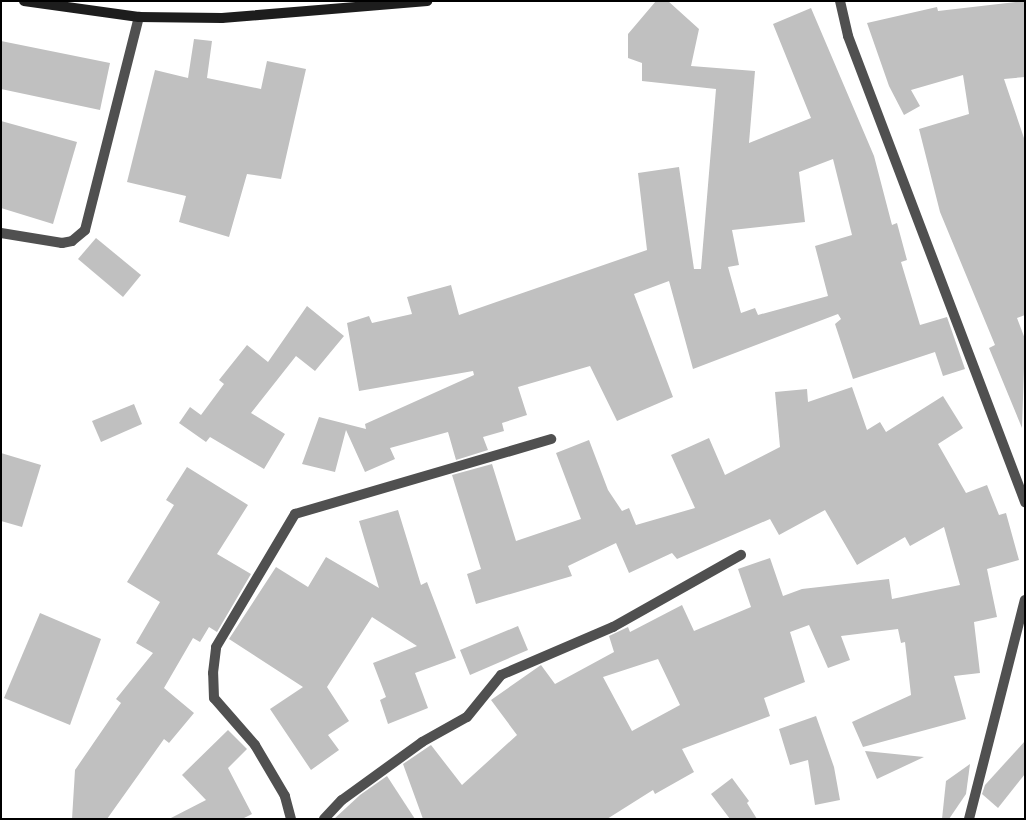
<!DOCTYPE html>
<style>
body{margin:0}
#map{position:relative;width:1026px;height:820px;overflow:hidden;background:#fff;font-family:Helvetica,sans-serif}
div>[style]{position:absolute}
.building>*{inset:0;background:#c0c0c0}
.street>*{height:10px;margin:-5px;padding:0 5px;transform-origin:5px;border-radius:5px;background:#505050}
.secondary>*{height:10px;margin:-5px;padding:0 5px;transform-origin:5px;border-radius:5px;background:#1d1d1d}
span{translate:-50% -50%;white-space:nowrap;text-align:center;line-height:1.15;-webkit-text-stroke:5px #fff;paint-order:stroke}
.frame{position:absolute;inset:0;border:2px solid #000;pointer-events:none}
</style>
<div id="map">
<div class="building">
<i style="clip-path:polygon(evenodd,656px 1px,668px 1px,699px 29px,691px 66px,755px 71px,749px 143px,811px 118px,773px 24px,811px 8px,874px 156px,892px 225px,897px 223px,907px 260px,901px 262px,920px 325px,947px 317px,965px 369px,943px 376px,935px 352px,853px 379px,835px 324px,841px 319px,838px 314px,693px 369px,669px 281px,634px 294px,673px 397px,617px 421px,590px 366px,518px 387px,527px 415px,502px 423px,504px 431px,483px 437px,488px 450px,456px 460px,448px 432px,390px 448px,395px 459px,365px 472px,346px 430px,335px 472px,302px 464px,319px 417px,366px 429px,365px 424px,474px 375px,473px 371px,359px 391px,347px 323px,369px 316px,372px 323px,412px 314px,407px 297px,451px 285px,459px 315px,647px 250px,638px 173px,679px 167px,694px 269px,701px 269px,716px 89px,642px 81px,642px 63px,628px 58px,628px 34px,656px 1px,833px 159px,852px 235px,815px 246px,828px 296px,758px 315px,755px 308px,741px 313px,728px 267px,739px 265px,732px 230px,805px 222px,799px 172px,833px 159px)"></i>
<i style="clip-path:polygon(1025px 1px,1025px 77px,1004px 79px,1025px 141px,1025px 315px,1017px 318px,1025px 339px,1022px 428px,989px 348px,995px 345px,940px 212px,919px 129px,969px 114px,963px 75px,911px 90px,920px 106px,904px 115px,889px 86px,867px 23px,937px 7px,938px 11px)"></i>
<i style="clip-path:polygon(194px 39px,212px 41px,207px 78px,261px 89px,267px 61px,306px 69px,281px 179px,247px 174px,229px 237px,179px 222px,186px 196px,127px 182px,155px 70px,188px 78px)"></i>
<i style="clip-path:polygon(1px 41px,110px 63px,100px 110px,1px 89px)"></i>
<i style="clip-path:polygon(1px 121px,77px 142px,53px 224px,1px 208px)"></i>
<i style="clip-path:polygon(96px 238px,141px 275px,123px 297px,78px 259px)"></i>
<i style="clip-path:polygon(307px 306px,344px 336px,315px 371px,296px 356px,251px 413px,285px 434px,264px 469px,210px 437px,206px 442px,179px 423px,190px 407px,201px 415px,224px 384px,219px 380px,247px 345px,268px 362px)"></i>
<i style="clip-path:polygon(evenodd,852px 387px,867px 430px,880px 422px,886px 432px,943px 396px,963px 428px,938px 444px,966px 493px,987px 485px,999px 515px,1006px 513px,1019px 560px,987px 569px,997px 617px,974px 622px,980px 673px,954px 676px,966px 719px,863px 747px,852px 722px,911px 695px,905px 642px,901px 643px,898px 629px,841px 636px,850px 660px,828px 668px,809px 625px,790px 632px,805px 682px,764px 698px,770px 716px,682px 749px,694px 772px,655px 794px,653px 790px,607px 819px,423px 819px,403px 764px,431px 745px,462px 785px,517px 735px,491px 700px,541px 665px,555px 684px,614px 652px,609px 636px,628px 627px,630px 632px,682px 605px,694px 631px,751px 607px,738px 569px,770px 558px,783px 596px,802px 589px,889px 579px,892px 599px,960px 585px,944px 527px,910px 546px,905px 537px,857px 565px,825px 510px,779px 535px,770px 519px,677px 559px,672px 553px,629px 573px,616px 543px,568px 566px,572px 576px,476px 604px,467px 574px,481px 569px,452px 475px,492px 464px,516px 541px,581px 519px,556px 453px,589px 440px,608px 490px,622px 511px,629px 508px,636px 525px,695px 508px,671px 455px,709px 438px,725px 475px,780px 447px,775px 392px,807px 389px,808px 402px,852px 387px,658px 659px,680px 705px,632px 731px,603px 677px,658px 659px)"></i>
<i style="clip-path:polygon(134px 404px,142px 424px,101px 442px,92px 421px)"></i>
<i style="clip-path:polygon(1px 453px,41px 465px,22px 527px,1px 521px)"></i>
<i style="clip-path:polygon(187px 467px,248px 505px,217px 554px,251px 574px,217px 632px,209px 627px,200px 642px,193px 638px,164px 688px,194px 713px,169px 743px,164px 739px,107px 819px,72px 819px,75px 770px,121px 703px,116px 699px,153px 653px,136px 643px,160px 602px,127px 582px,174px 505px,166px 500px)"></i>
<i style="clip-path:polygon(398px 510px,421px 585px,427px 582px,456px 658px,415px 673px,428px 708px,388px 724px,380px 700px,386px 697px,373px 663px,417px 646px,372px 617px,327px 687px,349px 721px,328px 735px,339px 750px,311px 770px,270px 709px,303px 687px,229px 639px,276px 567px,308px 587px,326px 557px,379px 588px,359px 521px)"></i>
<i style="clip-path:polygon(40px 613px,101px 639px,70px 725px,4px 698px)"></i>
<i style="clip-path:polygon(518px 626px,528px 650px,470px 675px,460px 650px)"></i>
<i style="clip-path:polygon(816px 716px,834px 767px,840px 800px,815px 805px,808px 760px,790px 765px,779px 729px)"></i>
<i style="clip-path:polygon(228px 730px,247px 749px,228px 768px,252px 814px,242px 819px,169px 819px,206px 800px,182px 775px)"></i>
<i style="clip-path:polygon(1025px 741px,1025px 774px,998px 808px,982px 794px,985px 785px)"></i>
<i style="clip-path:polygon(865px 751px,924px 757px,877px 779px)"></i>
<i style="clip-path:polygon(970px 764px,966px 794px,949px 819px,942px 819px,946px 781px)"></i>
<i style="clip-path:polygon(387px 776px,415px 819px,334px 819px,360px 795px)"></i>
<i style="clip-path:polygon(732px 778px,749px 801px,747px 803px,757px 819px,730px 819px,711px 794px)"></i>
</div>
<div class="street">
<i style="left:840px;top:1px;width:36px;rotate:77deg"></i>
<i style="left:848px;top:36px;width:499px;rotate:69.2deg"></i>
<i style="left:1px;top:233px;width:62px;rotate:9.3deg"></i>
<i style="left:62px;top:243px;width:10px;rotate:-11deg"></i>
<i style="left:72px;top:241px;width:17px;rotate:-40deg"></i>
<i style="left:85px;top:230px;width:220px;rotate:-75.8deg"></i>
<i style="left:291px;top:819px;width:24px;rotate:-105deg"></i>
<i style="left:285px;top:796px;width:59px;rotate:-120.5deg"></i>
<i style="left:255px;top:745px;width:62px;rotate:-131.1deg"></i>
<i style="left:214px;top:698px;width:25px;rotate:-92deg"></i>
<i style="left:213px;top:673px;width:26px;rotate:-83deg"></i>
<i style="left:216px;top:647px;width:155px;rotate:-59.3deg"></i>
<i style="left:295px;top:514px;width:267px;rotate:-16.3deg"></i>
<i style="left:324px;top:819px;width:26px;rotate:-47deg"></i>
<i style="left:342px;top:800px;width:99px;rotate:-35.9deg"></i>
<i style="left:422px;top:742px;width:51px;rotate:-29.1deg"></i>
<i style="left:467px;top:717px;width:54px;rotate:-51deg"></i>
<i style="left:501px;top:675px;width:122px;rotate:-23.2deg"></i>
<i style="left:613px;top:627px;width:147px;rotate:-29.4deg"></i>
<i style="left:969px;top:819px;width:226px;rotate:-75.7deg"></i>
</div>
<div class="secondary">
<i style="left:24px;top:1px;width:116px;rotate:7.9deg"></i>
<i style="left:139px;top:17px;width:83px;rotate:0.7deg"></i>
<i style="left:222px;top:18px;width:206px;rotate:-4.7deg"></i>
</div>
<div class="frame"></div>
</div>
